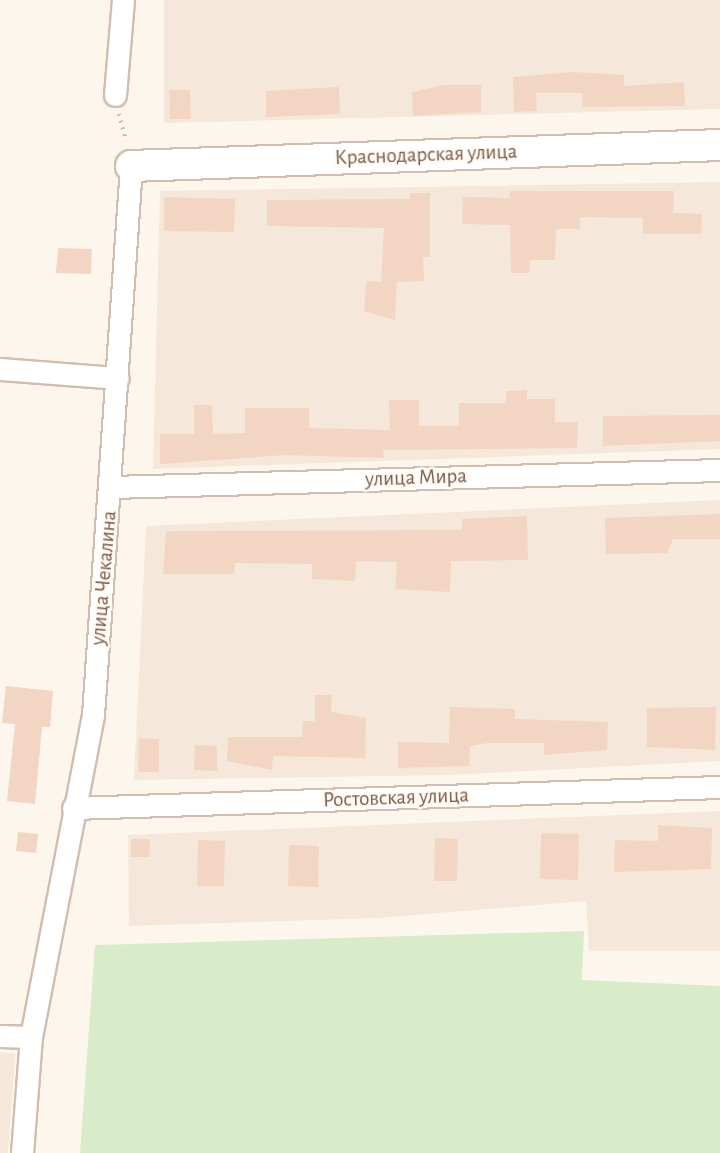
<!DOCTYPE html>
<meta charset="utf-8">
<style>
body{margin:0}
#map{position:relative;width:720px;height:1153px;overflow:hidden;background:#fdf6ec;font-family:"Alegreya Sans",sans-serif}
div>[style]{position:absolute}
.residential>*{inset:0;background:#f5e8da}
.green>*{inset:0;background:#d8ecc9}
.building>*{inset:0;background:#f3d5c3}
.path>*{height:3.5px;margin-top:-1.75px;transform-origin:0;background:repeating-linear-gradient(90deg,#d9b8a5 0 2px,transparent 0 7px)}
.roads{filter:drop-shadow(2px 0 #d1beb0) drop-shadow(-2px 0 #d1beb0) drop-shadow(0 2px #d1beb0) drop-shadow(0 -2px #d1beb0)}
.street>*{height:21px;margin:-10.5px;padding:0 10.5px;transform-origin:10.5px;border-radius:10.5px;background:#fff}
.secondary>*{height:30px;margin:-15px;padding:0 15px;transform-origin:15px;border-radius:15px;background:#fff}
span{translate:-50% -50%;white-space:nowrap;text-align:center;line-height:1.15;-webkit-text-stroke:5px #fffaf3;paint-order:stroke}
.street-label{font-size:21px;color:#7a5c4d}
</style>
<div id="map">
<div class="residential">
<i style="clip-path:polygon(164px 0,720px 0,720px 109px,164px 123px)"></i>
<i style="clip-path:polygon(720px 182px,720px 449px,153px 469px,160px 191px)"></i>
<i style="clip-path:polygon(720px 500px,720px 761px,450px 775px,134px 780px,146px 526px)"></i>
<i style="clip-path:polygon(720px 811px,720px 951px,589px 951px,586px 901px,378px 918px,129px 926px,128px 835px)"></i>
<i style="clip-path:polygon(0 1052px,15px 1054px,8px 1153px,0 1153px)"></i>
</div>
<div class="green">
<i style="clip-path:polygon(584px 931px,582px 980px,720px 986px,720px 1153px,80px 1153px,95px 945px)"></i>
</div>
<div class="building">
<i style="clip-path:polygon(574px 72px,624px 75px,624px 86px,684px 82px,685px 106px,582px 107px,583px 93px,536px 93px,537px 111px,514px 112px,513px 77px)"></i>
<i style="clip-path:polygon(444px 85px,481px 85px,481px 112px,413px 116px,412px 92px)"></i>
<i style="clip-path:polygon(339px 87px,340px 114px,266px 117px,266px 91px)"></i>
<i style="clip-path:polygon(169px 90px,190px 90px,191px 119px,170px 119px)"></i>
<i style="clip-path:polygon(510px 191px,674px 191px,673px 213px,702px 214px,701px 234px,643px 234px,643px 218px,580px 217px,580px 229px,556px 229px,555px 260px,530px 260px,529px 273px,511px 273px,510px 225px,462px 224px,463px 197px,510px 198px)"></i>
<i style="clip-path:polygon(410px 193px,430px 193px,430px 257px,423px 257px,424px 281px,397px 282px,395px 320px,364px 311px,366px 281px,381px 282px,384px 228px,267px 226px,267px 200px,410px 199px)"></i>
<i style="clip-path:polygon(164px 197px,235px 199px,234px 232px,164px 231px)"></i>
<i style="clip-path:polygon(58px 248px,92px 249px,91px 274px,56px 273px)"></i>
<i style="clip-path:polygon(527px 390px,527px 399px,555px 399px,555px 422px,578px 422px,577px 448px,383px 450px,384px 458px,286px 455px,160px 464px,160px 434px,194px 434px,194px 405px,212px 405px,213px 434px,245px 433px,245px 408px,309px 408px,309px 428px,390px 430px,389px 400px,419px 400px,419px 426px,459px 426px,459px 403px,506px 403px,506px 391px)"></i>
<i style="clip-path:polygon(720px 415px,720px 441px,603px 446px,603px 416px)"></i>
<i style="clip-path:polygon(720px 514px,720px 539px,673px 539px,667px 553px,606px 554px,605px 518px)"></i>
<i style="clip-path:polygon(527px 516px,528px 560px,451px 561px,450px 592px,395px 589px,397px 562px,356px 561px,355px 581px,312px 579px,312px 564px,235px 563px,234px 574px,163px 574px,166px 531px,462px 530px,462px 519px)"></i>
<i style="clip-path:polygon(6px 686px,53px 691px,50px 727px,42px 727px,35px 804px,7px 801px,15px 724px,2px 723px)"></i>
<i style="clip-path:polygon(315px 695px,332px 695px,331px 712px,366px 718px,365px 758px,273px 756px,272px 770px,227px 761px,228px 737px,302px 737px,303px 721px,315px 721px)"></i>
<i style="clip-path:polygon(450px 707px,515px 709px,515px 719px,608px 722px,607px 750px,544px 755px,544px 743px,488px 743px,470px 746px,469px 766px,398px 768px,398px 742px,449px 743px)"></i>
<i style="clip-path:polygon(716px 707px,715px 750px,647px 747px,647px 708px)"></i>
<i style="clip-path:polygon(139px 738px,159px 739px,159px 772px,138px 772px)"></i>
<i style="clip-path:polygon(195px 745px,217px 746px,217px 771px,194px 770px)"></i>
<i style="clip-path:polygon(658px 825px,712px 828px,711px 869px,614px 872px,615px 840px,658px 841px)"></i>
<i style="clip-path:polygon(18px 832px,38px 834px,36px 853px,16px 851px)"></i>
<i style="clip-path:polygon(541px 833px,579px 834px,578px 880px,540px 879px)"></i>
<i style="clip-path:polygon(435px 838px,458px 839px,457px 881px,434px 881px)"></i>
<i style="clip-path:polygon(131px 839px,150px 839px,149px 857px,131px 857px)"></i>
<i style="clip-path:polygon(198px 840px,225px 841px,224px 886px,197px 886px)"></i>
<i style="clip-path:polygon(289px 845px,319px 846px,318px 887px,288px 886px)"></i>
</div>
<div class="path">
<i style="left:119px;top:114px;width:28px;rotate:75deg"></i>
</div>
<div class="roads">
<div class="street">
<i style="left:115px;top:95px;width:95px;rotate:-85.2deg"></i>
<i style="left:0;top:369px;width:118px;rotate:4.4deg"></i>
<i style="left:111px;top:487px;width:609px;rotate:-1.6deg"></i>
<i style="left:73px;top:808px;width:647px;rotate:-1.86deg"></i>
<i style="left:0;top:1036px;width:31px;rotate:2deg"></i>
<i style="left:22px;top:1153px;width:116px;rotate:-85.6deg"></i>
<i style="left:31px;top:1037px;width:328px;rotate:-79.1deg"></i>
<i style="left:93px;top:715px;width:550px;rotate:-86.04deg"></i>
</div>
<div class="secondary">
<i style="left:131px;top:166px;width:589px;rotate:-2.04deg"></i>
</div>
</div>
<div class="street-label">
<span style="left:426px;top:155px;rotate:-2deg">Краснодарская улица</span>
<span style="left:416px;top:478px;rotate:-2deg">улица Мира</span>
<span style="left:104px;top:578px;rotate:-85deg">улица Чекалина</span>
<span style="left:396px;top:798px;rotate:-2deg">Ростовская улица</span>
</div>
</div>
